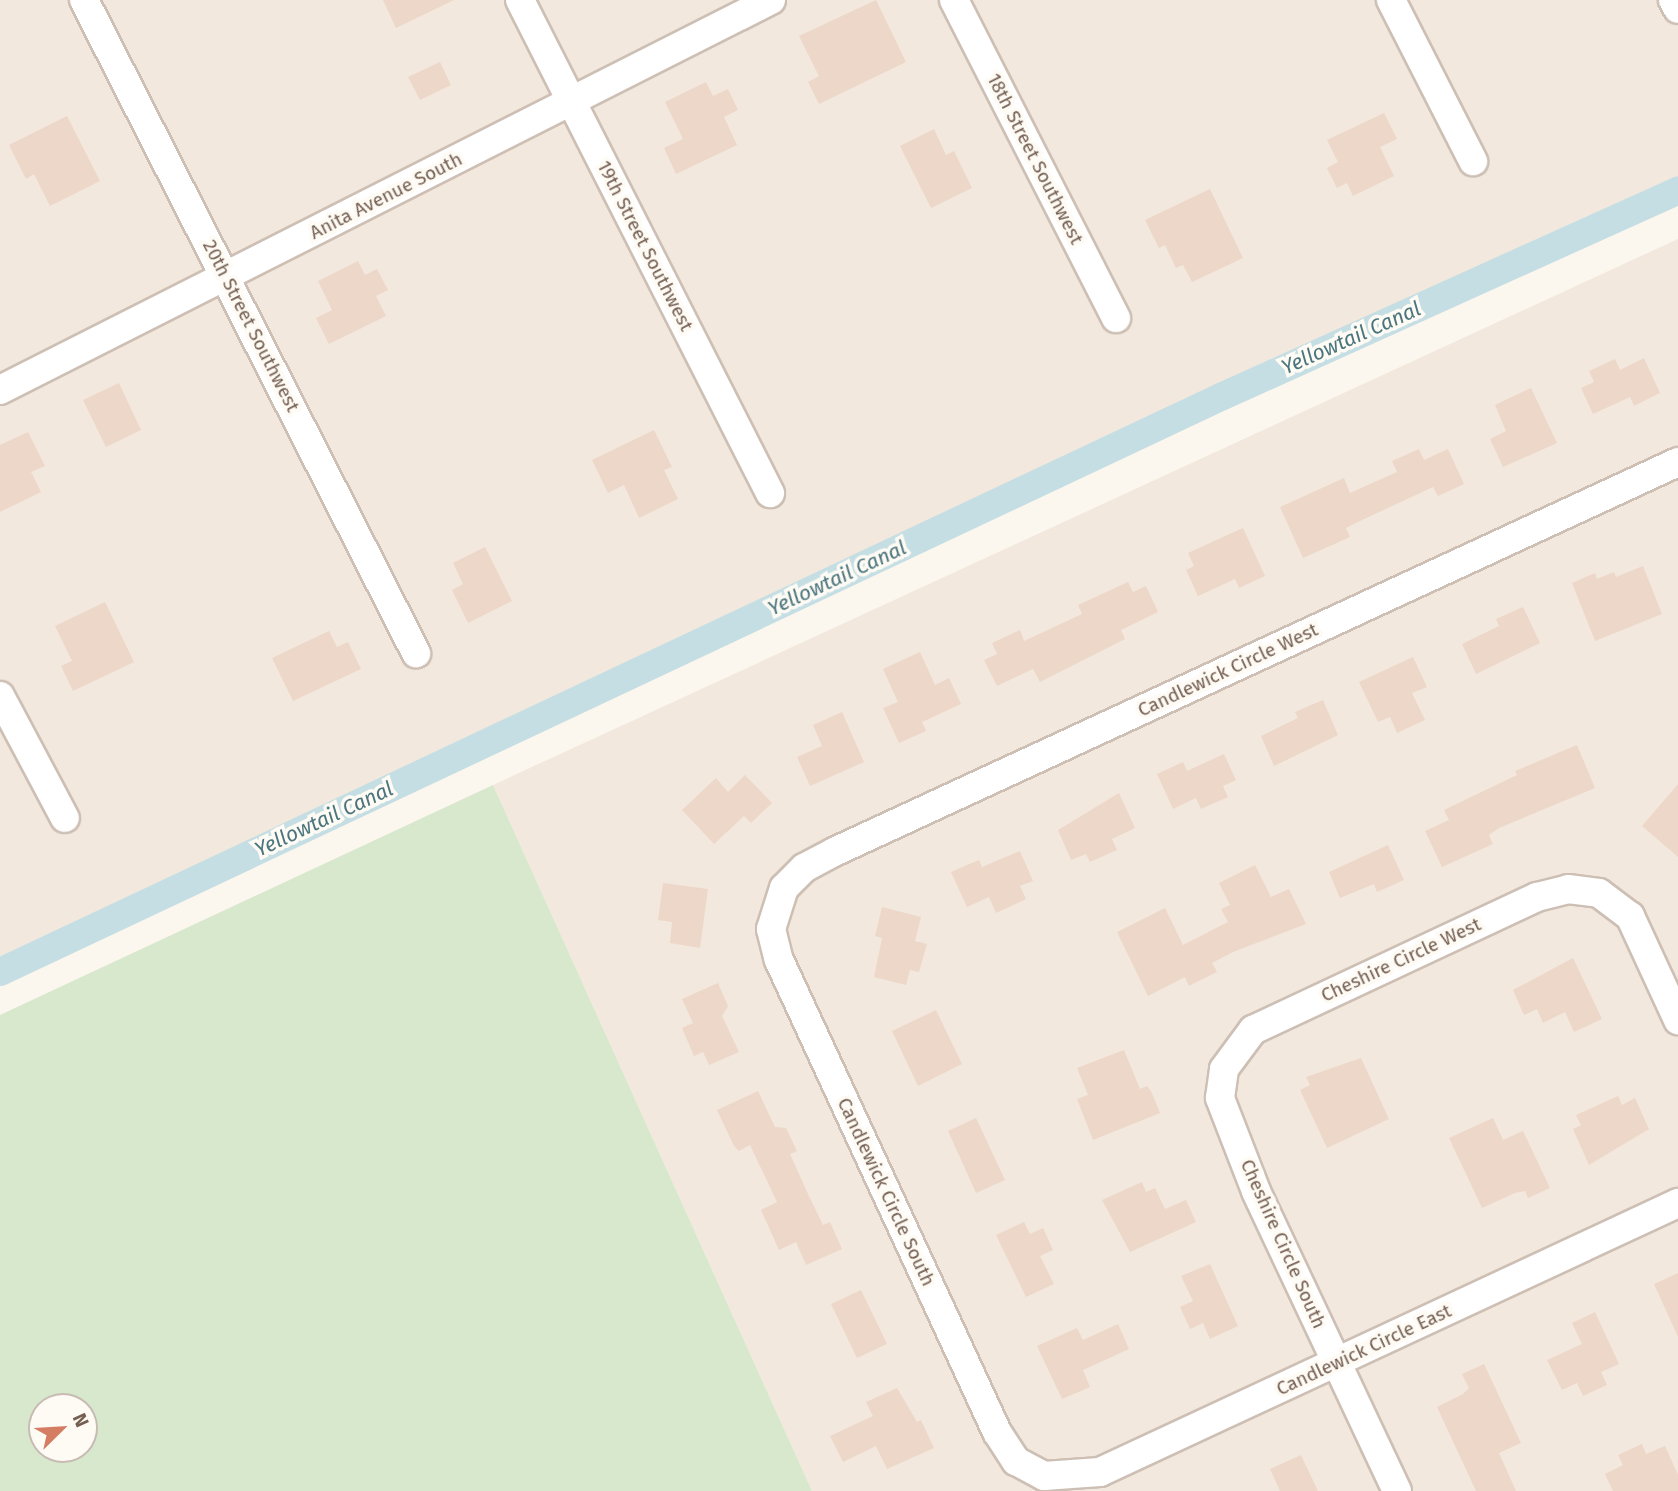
<!DOCTYPE html>
<style>
body{margin:0}
#map{position:relative;width:1678px;height:1491px;overflow:hidden;background:#fbf6ee;font-family:"Fira Sans",sans-serif}
div>[style]{position:absolute}
.residential>*{inset:0;background:#f2e8dd}
.green>*{inset:0;background:#d8e8cd}
.canal>*{height:28px;margin:-14px;padding:0 14px;transform-origin:14px;border-radius:14px;background:#c4dee3}
.building>*{inset:0;background:#edd7c9}
.roads{filter:drop-shadow(2px 0 #cdbfb4) drop-shadow(-2px 0 #cdbfb4) drop-shadow(0 2px #cdbfb4) drop-shadow(0 -2px #cdbfb4)}
.minor>*{height:28px;margin:-14px;padding:0 14px;transform-origin:14px;border-radius:14px;background:#fff}
span{translate:-50% -50%;white-space:nowrap;text-align:center;line-height:1.15;-webkit-text-stroke:7px #fefaf4;paint-order:stroke}
.street-label{font-size:19px;color:#745f52}
.water-label{font-size:21px;color:#4b757e;font-style:italic}
.north{position:absolute;left:28px;top:1393px;width:70px;height:70px;box-sizing:border-box;background:#fefaf4;border:2px solid #c7bcb3;border-radius:50%;rotate:66deg;font-size:19px;font-weight:700;line-height:28px;text-align:center;color:#745f52}
.north::after{content:'';display:block;margin:auto;width:24px;height:32px;background:#d57d63;clip-path:polygon(50% 0,100% 100%,50% 72%,0 100%)}
</style>
<div id="map">
<div class="residential">
<i style="clip-path:polygon(0 0,1678px 0,1678px 179px,0 962px)"></i>
<i style="clip-path:polygon(1678px 239px,1678px 1491px,812px 1491px,493px 785px)"></i>
</div>
<div class="green">
<i style="clip-path:polygon(evenodd,493px 785px,812px 1491px,0 1491px,0 1015px,493px 785px,42px 1407px,84px 1407px,84px 1449px,42px 1449px,42px 1407px)"></i>
</div>
<div class="canal">
<i style="left:0;top:972px;width:1352px;rotate:-25.22deg"></i>
<i style="left:1223px;top:396px;width:499px;rotate:-24.3deg"></i>
</div>
<div class="building">
<i style="clip-path:polygon(383px 0,454px 0,396px 28px)"></i>
<i style="clip-path:polygon(876px 0,906px 62px,819px 104px,808px 82px,819px 76px,799px 36px)"></i>
<i style="clip-path:polygon(440px 62px,451px 85px,420px 100px,408px 77px)"></i>
<i style="clip-path:polygon(706px 82px,713px 96px,728px 89px,738px 110px,724px 117px,737px 145px,676px 174px,664px 148px,683px 139px,665px 102px)"></i>
<i style="clip-path:polygon(1384px 113px,1397px 139px,1380px 147px,1394px 176px,1353px 196px,1347px 183px,1337px 188px,1327px 168px,1338px 162px,1327px 140px)"></i>
<i style="clip-path:polygon(67px 116px,100px 181px,50px 206px,34px 174px,26px 179px,9px 145px)"></i>
<i style="clip-path:polygon(934px 129px,946px 155px,954px 151px,972px 188px,931px 208px,900px 146px)"></i>
<i style="clip-path:polygon(1210px 189px,1243px 258px,1192px 282px,1183px 265px,1176px 268px,1165px 245px,1159px 248px,1145px 220px)"></i>
<i style="clip-path:polygon(358px 261px,365px 275px,377px 269px,388px 290px,376px 296px,386px 316px,329px 344px,316px 318px,332px 310px,318px 281px)"></i>
<i style="clip-path:polygon(1644px 358px,1660px 393px,1634px 406px,1630px 397px,1593px 414px,1581px 388px,1594px 382px,1589px 371px,1615px 359px,1620px 370px)"></i>
<i style="clip-path:polygon(119px 383px,141px 430px,106px 447px,83px 400px)"></i>
<i style="clip-path:polygon(1531px 388px,1557px 443px,1503px 467px,1490px 439px,1506px 431px,1495px 405px)"></i>
<i style="clip-path:polygon(654px 430px,672px 467px,664px 470px,678px 499px,639px 518px,624px 485px,608px 493px,592px 460px)"></i>
<i style="clip-path:polygon(28px 432px,45px 466px,31px 472px,41px 492px,0 512px,0 445px)"></i>
<i style="clip-path:polygon(1419px 449px,1424px 460px,1448px 449px,1464px 484px,1438px 496px,1433px 487px,1362px 520px,1346px 528px,1350px 537px,1303px 558px,1280px 507px,1344px 478px,1350px 493px,1397px 472px,1392px 461px)"></i>
<i style="clip-path:polygon(1243px 528px,1265px 576px,1239px 588px,1235px 579px,1198px 596px,1186px 570px,1194px 566px,1188px 553px)"></i>
<i style="clip-path:polygon(485px 547px,512px 601px,468px 623px,452px 590px,463px 584px,453px 563px)"></i>
<i style="clip-path:polygon(1643px 566px,1662px 614px,1595px 641px,1572px 583px,1595px 573px,1597px 579px,1614px 572px,1616px 577px)"></i>
<i style="clip-path:polygon(1128px 582px,1133px 592px,1146px 586px,1158px 612px,1121px 630px,1125px 639px,1040px 682px,1033px 669px,997px 686px,984px 660px,997px 654px,992px 643px,1020px 630px,1024px 641px,1082px 614px,1078px 605px)"></i>
<i style="clip-path:polygon(105px 602px,134px 662px,73px 691px,61px 666px,72px 661px,55px 626px)"></i>
<i style="clip-path:polygon(1523px 607px,1540px 643px,1476px 674px,1462px 644px,1499px 626px,1496px 619px)"></i>
<i style="clip-path:polygon(329px 631px,337px 647px,348px 642px,361px 669px,293px 701px,272px 658px)"></i>
<i style="clip-path:polygon(920px 652px,935px 685px,949px 678px,961px 704px,922px 722px,926px 731px,899px 743px,883px 708px,898px 702px,883px 669px)"></i>
<i style="clip-path:polygon(1413px 657px,1427px 687px,1412px 693px,1425px 720px,1397px 733px,1390px 717px,1378px 722px,1359px 682px)"></i>
<i style="clip-path:polygon(1323px 700px,1338px 735px,1274px 766px,1261px 736px,1298px 718px,1295px 712px)"></i>
<i style="clip-path:polygon(842px 712px,864px 762px,810px 786px,797px 757px,822px 746px,813px 725px)"></i>
<i style="clip-path:polygon(1577px 745px,1595px 788px,1499px 828px,1489px 835px,1493px 844px,1442px 867px,1425px 831px,1449px 820px,1444px 810px,1517px 775px,1515px 771px)"></i>
<i style="clip-path:polygon(1224px 754px,1236px 780px,1223px 786px,1228px 797px,1201px 809px,1196px 798px,1173px 809px,1157px 774px,1183px 762px,1187px 771px)"></i>
<i style="clip-path:polygon(745px 775px,772px 803px,751px 823px,744px 816px,714px 844px,682px 810px,716px 778px,728px 792px)"></i>
<i style="clip-path:polygon(1678px 784px,1678px 857px,1642px 826px)"></i>
<i style="clip-path:polygon(1119px 793px,1135px 828px,1112px 839px,1117px 850px,1090px 862px,1086px 854px,1071px 860px,1058px 830px)"></i>
<i style="clip-path:polygon(1388px 845px,1404px 880px,1377px 892px,1374px 884px,1340px 898px,1329px 872px)"></i>
<i style="clip-path:polygon(1020px 851px,1033px 881px,1020px 886px,1026px 899px,996px 913px,989px 897px,967px 907px,951px 872px,979px 860px,982px 867px)"></i>
<i style="clip-path:polygon(1255px 865px,1271px 897px,1289px 889px,1306px 924px,1233px 952px,1212px 963px,1217px 972px,1189px 986px,1185px 977px,1148px 996px,1117px 932px,1165px 908px,1183px 945px,1228px 922px,1221px 909px,1230px 905px,1219px 883px)"></i>
<i style="clip-path:polygon(663px 883px,708px 889px,700px 948px,670px 943px,672px 922px,658px 920px)"></i>
<i style="clip-path:polygon(882px 907px,921px 917px,915px 941px,927px 944px,919px 972px,910px 970px,906px 985px,874px 977px,882px 938px,875px 936px)"></i>
<i style="clip-path:polygon(1573px 958px,1602px 1019px,1574px 1032px,1565px 1012px,1543px 1023px,1537px 1009px,1524px 1015px,1513px 990px)"></i>
<i style="clip-path:polygon(718px 983px,728px 1006px,722px 1016px,739px 1052px,709px 1065px,703px 1052px,694px 1056px,682px 1028px,693px 1023px,682px 999px)"></i>
<i style="clip-path:polygon(936px 1010px,962px 1064px,918px 1086px,892px 1031px)"></i>
<i style="clip-path:polygon(1124px 1050px,1140px 1089px,1147px 1086px,1151px 1091px,1160px 1113px,1093px 1140px,1077px 1099px,1088px 1095px,1077px 1068px)"></i>
<i style="clip-path:polygon(1361px 1058px,1389px 1119px,1327px 1148px,1300px 1090px,1310px 1085px,1306px 1077px)"></i>
<i style="clip-path:polygon(758px 1091px,775px 1127px,786px 1128px,797px 1151px,790px 1154px,808px 1194px,823px 1225px,830px 1222px,842px 1249px,806px 1265px,796px 1242px,779px 1250px,761px 1210px,777px 1202px,750px 1145px,739px 1151px,734px 1146px,717px 1110px)"></i>
<i style="clip-path:polygon(1618px 1096px,1622px 1105px,1635px 1098px,1649px 1129px,1589px 1165px,1573px 1129px,1581px 1125px,1576px 1115px)"></i>
<i style="clip-path:polygon(976px 1118px,1005px 1180px,976px 1193px,948px 1131px)"></i>
<i style="clip-path:polygon(1493px 1118px,1503px 1140px,1523px 1131px,1550px 1188px,1528px 1198px,1525px 1191px,1515px 1193px,1482px 1208px,1449px 1138px)"></i>
<i style="clip-path:polygon(1142px 1182px,1146px 1192px,1155px 1188px,1165px 1209px,1186px 1200px,1196px 1222px,1130px 1252px,1102px 1200px)"></i>
<i style="clip-path:polygon(1024px 1222px,1030px 1234px,1043px 1228px,1053px 1250px,1040px 1256px,1054px 1284px,1026px 1297px,996px 1235px)"></i>
<i style="clip-path:polygon(1210px 1264px,1238px 1326px,1210px 1339px,1203px 1323px,1190px 1329px,1180px 1307px,1193px 1301px,1181px 1276px)"></i>
<i style="clip-path:polygon(1678px 1273px,1678px 1337px,1654px 1284px)"></i>
<i style="clip-path:polygon(861px 1290px,887px 1344px,857px 1358px,831px 1304px)"></i>
<i style="clip-path:polygon(1595px 1312px,1619px 1364px,1601px 1372px,1607px 1385px,1583px 1396px,1577px 1383px,1562px 1390px,1547px 1360px,1582px 1344px,1572px 1323px)"></i>
<i style="clip-path:polygon(1118px 1324px,1129px 1349px,1083px 1370px,1090px 1387px,1062px 1399px,1037px 1346px,1077px 1328px,1083px 1340px)"></i>
<i style="clip-path:polygon(1484px 1364px,1521px 1443px,1499px 1453px,1516px 1491px,1476px 1491px,1437px 1407px,1463px 1394px,1469px 1388px,1462px 1374px)"></i>
<i style="clip-path:polygon(897px 1388px,917px 1422px,921px 1420px,934px 1448px,887px 1469px,876px 1446px,843px 1462px,830px 1436px,873px 1416px,866px 1402px)"></i>
<i style="clip-path:polygon(1642px 1444px,1646px 1454px,1665px 1446px,1678px 1475px,1678px 1491px,1613px 1491px,1605px 1474px,1623px 1465px,1618px 1455px)"></i>
<i style="clip-path:polygon(1301px 1455px,1318px 1491px,1280px 1491px,1270px 1469px)"></i>
</div>
<div class="roads">
<div class="minor">
<i style="left:84px;top:0;width:733px;rotate:63.05deg"></i>
<i style="left:520px;top:0;width:553px;rotate:63.11deg"></i>
<i style="left:954px;top:0;width:357px;rotate:63deg"></i>
<i style="left:1391px;top:0;width:181px;rotate:63deg"></i>
<i style="left:1673px;top:0;width:10px;rotate:61deg"></i>
<i style="left:0;top:390px;width:864px;rotate:-26.83deg"></i>
<i style="left:1678px;top:462px;width:928px;rotate:155.2deg"></i>
<i style="left:836px;top:851px;width:36px;rotate:152deg"></i>
<i style="left:804px;top:868px;width:28px;rotate:135deg"></i>
<i style="left:784px;top:888px;width:43px;rotate:107.6deg"></i>
<i style="left:771px;top:929px;width:32px;rotate:76deg"></i>
<i style="left:779px;top:960px;width:520px;rotate:65.21deg"></i>
<i style="left:997px;top:1432px;width:35px;rotate:57deg"></i>
<i style="left:1016px;top:1461px;width:32px;rotate:28deg"></i>
<i style="left:1044px;top:1476px;width:56px;rotate:-4.1deg"></i>
<i style="left:1100px;top:1472px;width:638px;rotate:-24.96deg"></i>
<i style="left:0;top:696px;width:138px;rotate:62deg"></i>
<i style="left:1397px;top:1491px;width:331px;rotate:-115.2deg"></i>
<i style="left:1256px;top:1191px;width:100px;rotate:-111.2deg"></i>
<i style="left:1220px;top:1098px;width:29px;rotate:-82deg"></i>
<i style="left:1224px;top:1069px;width:49px;rotate:-53.4deg"></i>
<i style="left:1253px;top:1030px;width:314px;rotate:-25.1deg"></i>
<i style="left:1537px;top:897px;width:32px;rotate:-14deg"></i>
<i style="left:1568px;top:889px;width:31px;rotate:7deg"></i>
<i style="left:1599px;top:893px;width:39px;rotate:37deg"></i>
<i style="left:1630px;top:916px;width:115px;rotate:65.2deg"></i>
</div>
</div>
<div class="street-label">
<span style="left:1035px;top:159px;rotate:63deg">18th Street Southwest</span>
<span style="left:386px;top:196px;rotate:-27deg">Anita Avenue South</span>
<span style="left:645px;top:246px;rotate:63deg">19th Street Southwest</span>
<span style="left:251px;top:326px;rotate:63deg">20th Street Southwest</span>
<span style="left:1228px;top:670px;rotate:-25deg">Candlewick Circle West</span>
<span style="left:1401px;top:960px;rotate:-25deg">Cheshire Circle West</span>
<span style="left:886px;top:1192px;rotate:65deg">Candlewick Circle South</span>
<span style="left:1283px;top:1244px;rotate:66deg">Cheshire Circle South</span>
<span style="left:1364px;top:1350px;rotate:-25deg">Candlewick Circle East</span>
</div>
<div class="water-label">
<span style="left:1351px;top:338px;rotate:-24deg">Yellowtail Canal</span>
<span style="left:837px;top:578px;rotate:-25deg">Yellowtail Canal</span>
<span style="left:324px;top:819px;rotate:-25deg">Yellowtail Canal</span>
</div>
<div class="north">N</div>
</div>
